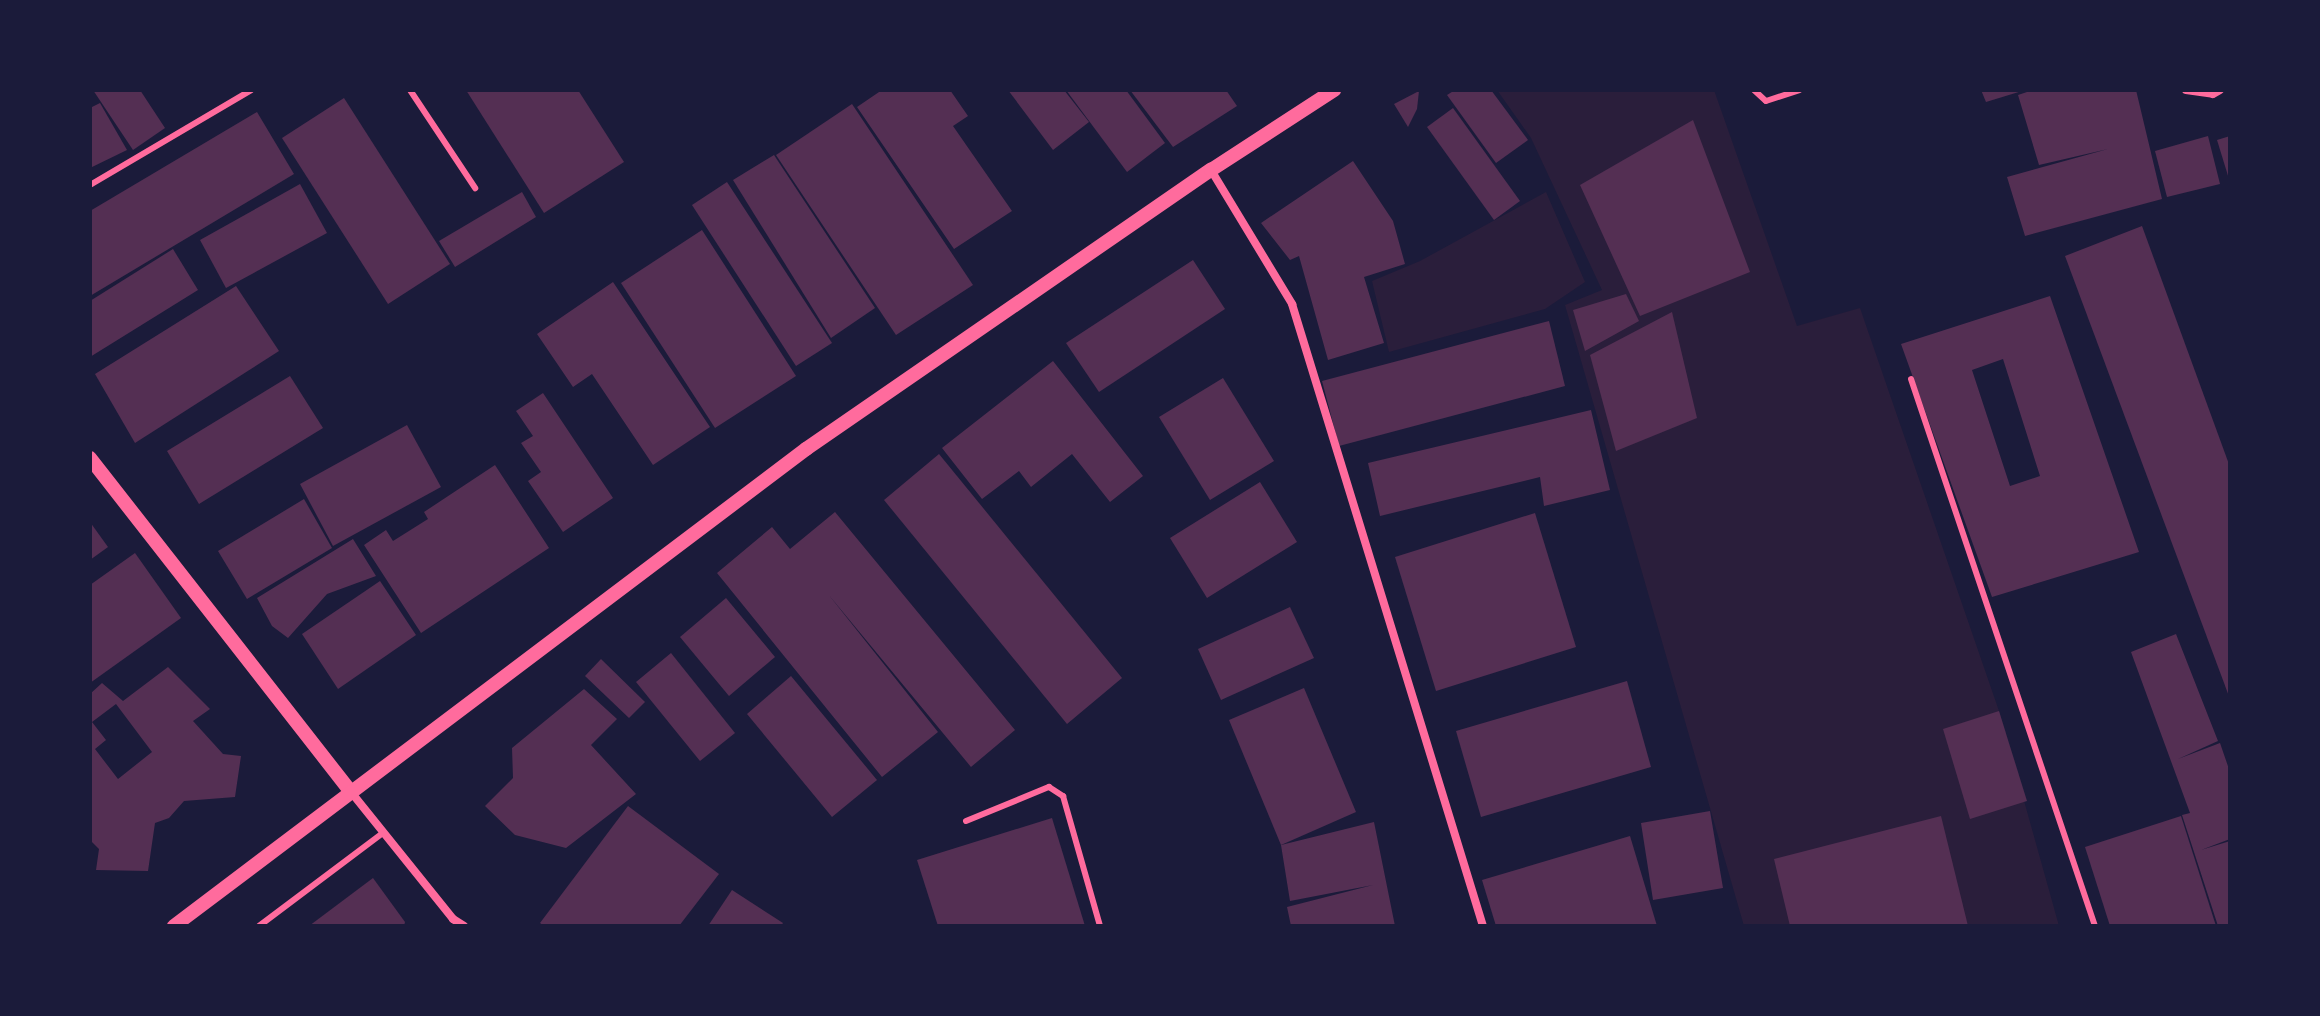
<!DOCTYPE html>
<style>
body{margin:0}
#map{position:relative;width:2320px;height:1016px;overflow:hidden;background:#1b1b3a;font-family:"Noto Sans",sans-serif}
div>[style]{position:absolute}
.green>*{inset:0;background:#2a1e3b}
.building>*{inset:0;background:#542f53}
.service>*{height:6px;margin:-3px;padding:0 3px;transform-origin:3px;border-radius:3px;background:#ff6b9d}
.minor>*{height:8px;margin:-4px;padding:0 4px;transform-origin:4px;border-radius:4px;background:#ff6b9d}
.tertiary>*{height:14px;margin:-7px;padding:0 7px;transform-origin:7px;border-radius:7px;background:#ff6b9d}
span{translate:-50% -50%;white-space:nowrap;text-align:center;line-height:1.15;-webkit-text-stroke:8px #1b1b3a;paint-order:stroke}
.frame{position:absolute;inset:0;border:92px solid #1b1b3a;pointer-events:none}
</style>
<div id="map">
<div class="green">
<i style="clip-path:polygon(1497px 90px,1714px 90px,1797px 326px,1860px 308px,1999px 711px,2059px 926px,1744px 926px,1565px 305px,1602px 290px,1531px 138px)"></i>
<i style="clip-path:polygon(1546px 192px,1585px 282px,1545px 309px,1389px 352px,1372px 281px,1420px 261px)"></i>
</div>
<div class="building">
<i style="clip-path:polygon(93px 90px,140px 90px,165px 128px,133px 150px)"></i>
<i style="clip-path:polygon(466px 90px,578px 90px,624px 162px,544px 213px)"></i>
<i style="clip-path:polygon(882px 90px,950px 90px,968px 116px,953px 126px,1012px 211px,954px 249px,857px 107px)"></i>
<i style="clip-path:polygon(1008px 90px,1064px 90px,1089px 122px,1053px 150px)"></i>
<i style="clip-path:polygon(1066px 90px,1126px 90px,1165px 143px,1127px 172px)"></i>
<i style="clip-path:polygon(1130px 90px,1226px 90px,1237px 106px,1173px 147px)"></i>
<i style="clip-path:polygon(1455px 90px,1491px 90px,1528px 140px,1496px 163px,1447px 95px)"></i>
<i style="clip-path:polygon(1981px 90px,2022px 90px,2022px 91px,1986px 102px)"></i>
<i style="clip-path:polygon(2033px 90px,2136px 90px,2162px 199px,2025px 236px,2007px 177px,2108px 149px,2039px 165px,2018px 95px)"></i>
<i style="clip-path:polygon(1419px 91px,1417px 109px,1408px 127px,1394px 104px)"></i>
<i style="clip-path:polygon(344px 98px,450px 264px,388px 304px,282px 138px)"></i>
<i style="clip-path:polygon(100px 103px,127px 150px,90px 168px,90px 108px)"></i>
<i style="clip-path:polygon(852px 104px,973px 285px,896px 335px,776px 155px)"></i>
<i style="clip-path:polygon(1453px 108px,1520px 201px,1494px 220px,1427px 127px)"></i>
<i style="clip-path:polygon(257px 112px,294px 174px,90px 296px,90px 211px)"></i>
<i style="clip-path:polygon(1693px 120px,1750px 272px,1640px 316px,1580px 185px)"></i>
<i style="clip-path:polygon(2208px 136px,2220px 184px,2167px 197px,2155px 151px)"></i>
<i style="clip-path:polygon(2230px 136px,2230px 179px,2229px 179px,2217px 140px)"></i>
<i style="clip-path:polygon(774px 155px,875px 308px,831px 338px,733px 180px)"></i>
<i style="clip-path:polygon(1353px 161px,1393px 221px,1405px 264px,1364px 277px,1384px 343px,1328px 360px,1299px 256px,1290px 260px,1261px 223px)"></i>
<i style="clip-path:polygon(727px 182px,832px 343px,796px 366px,692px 205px)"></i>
<i style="clip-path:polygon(300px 184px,327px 233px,226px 288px,200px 240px)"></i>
<i style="clip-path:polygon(522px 192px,536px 217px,455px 267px,439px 241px)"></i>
<i style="clip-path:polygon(2142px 226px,2230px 467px,2230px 699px,2065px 256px)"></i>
<i style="clip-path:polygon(702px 230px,796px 376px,715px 428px,621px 283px)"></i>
<i style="clip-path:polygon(173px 249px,198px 290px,90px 357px,90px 301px)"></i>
<i style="clip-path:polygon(1193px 260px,1225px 309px,1099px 392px,1066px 343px)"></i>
<i style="clip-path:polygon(613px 282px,710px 427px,653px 465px,592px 374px,573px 387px,537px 334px)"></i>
<i style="clip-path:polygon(236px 286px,279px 351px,135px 443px,95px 374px)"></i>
<i style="clip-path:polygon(1626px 294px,1639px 321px,1585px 351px,1573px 310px)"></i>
<i style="clip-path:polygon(evenodd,2050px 296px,2139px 552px,1992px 597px,1901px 344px,2050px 296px,2003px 359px,2040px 476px,2010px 486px,1972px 370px,2003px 359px)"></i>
<i style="clip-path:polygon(1672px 312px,1697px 418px,1616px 451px,1590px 355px)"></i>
<i style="clip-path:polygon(1549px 321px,1565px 386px,1339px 446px,1322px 381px)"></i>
<i style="clip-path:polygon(1053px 361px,1143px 476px,1110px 502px,1072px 454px,1031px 487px,1019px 471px,982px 499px,942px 448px)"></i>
<i style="clip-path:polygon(290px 376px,323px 428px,199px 504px,167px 451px)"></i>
<i style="clip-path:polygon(1223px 378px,1274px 461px,1210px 500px,1159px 417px)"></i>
<i style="clip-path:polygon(543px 393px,613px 498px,563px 532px,528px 481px,541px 472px,521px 443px,533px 436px,516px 411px)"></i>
<i style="clip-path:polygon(1591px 410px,1610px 490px,1544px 506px,1540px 477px,1380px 516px,1368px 463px)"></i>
<i style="clip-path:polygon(407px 425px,441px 487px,333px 546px,300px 484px)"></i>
<i style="clip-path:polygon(939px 454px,1122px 678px,1067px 724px,884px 500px)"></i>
<i style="clip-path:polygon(495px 465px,549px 548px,421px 633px,364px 545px,386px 530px,393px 541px,428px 519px,424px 512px)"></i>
<i style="clip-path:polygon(1260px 482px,1297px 542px,1207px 598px,1170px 538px)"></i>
<i style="clip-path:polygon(304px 499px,332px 548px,247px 599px,218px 551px)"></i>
<i style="clip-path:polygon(835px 512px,1015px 730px,971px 767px,828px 594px,938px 732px,882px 777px,717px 573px,772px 527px,790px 549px)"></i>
<i style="clip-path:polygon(1535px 513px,1576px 647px,1436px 691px,1395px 557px)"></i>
<i style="clip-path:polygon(90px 522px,108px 547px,90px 560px)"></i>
<i style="clip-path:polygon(353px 539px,376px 576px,327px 594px,288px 638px,272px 626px,257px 598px)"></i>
<i style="clip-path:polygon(135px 553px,181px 618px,90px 683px,90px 585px)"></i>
<i style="clip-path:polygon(380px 581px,416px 635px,338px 689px,302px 634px)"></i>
<i style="clip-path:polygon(726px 598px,775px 657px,729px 696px,680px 637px)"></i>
<i style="clip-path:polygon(1290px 607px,1314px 658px,1221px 700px,1198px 649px)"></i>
<i style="clip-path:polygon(2176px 634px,2218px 741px,2178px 759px,2220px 743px,2230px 772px,2230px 839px,2201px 850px,2230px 841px,2230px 926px,2218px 926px,2182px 815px,2190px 813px,2131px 652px)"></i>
<i style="clip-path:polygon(671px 653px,735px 733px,700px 761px,636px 682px)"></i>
<i style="clip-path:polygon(601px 659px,645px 702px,629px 718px,585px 676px)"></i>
<i style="clip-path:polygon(evenodd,168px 667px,210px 709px,193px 721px,223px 754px,241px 756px,235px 797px,184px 801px,169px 818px,155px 823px,148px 871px,96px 870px,99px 849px,90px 840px,90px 694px,102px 683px,123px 701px,168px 667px,116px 704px,152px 752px,118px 779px,95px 749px,106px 740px,92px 722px,116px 704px)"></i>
<i style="clip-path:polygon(791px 676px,877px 780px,832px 817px,747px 714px)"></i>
<i style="clip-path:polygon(1627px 681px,1651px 767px,1481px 817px,1456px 731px)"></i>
<i style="clip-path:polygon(1304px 688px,1356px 812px,1281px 845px,1229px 720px)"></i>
<i style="clip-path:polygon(584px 689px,617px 719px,591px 745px,636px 794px,566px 848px,515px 835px,485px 806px,513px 778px,512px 748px)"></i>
<i style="clip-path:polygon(1999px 711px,2027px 801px,1970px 819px,1943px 729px)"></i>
<i style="clip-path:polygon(628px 806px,719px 874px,679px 926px,544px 926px,540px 923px)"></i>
<i style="clip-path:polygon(1710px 811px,1723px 888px,1653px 900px,1641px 823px)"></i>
<i style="clip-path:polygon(1941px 816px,1968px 926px,1790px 926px,1774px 859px)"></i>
<i style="clip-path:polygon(2181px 816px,2216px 926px,2110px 926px,2085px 847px)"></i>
<i style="clip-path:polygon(1052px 818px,1085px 926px,938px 926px,917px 860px)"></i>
<i style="clip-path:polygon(1374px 822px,1395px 926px,1291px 926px,1287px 907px,1373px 885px,1290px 901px,1281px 845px)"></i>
<i style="clip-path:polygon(1630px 836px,1657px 926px,1496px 926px,1482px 880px)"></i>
<i style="clip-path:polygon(373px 878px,405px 922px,404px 926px,309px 926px)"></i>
<i style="clip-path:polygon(732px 890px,783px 923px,781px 926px,708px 926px)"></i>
</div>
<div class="service">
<i style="left:410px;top:90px;width:118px;rotate:56.4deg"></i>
<i style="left:1754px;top:90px;width:16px;rotate:43deg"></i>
<i style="left:1766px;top:101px;width:35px;rotate:-18deg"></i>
<i style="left:90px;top:185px;width:187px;rotate:-30.5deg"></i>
<i style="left:1911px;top:379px;width:577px;rotate:71.41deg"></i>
<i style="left:966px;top:821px;width:90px;rotate:-22.3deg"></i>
<i style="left:1049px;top:787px;width:17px;rotate:33deg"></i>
<i style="left:1063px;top:796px;width:135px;rotate:74.1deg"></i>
<i style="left:259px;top:926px;width:155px;rotate:-36.9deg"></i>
</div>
<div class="minor">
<i style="left:2186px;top:90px;width:27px;rotate:8deg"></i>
<i style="left:2213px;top:94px;width:8px;rotate:-30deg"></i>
<i style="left:1211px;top:170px;width:157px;rotate:58.8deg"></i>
<i style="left:1292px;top:304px;width:651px;rotate:72.93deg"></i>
<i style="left:351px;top:792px;width:163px;rotate:51.2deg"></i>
<i style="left:453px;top:919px;width:13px;rotate:32deg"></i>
</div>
<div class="tertiary">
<i style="left:90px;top:458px;width:424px;rotate:52deg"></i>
<i style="left:174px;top:926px;width:792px;rotate:-37.04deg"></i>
<i style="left:806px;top:449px;width:492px;rotate:-34.6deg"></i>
<i style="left:1211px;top:170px;width:147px;rotate:-33deg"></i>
</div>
<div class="frame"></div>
</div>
